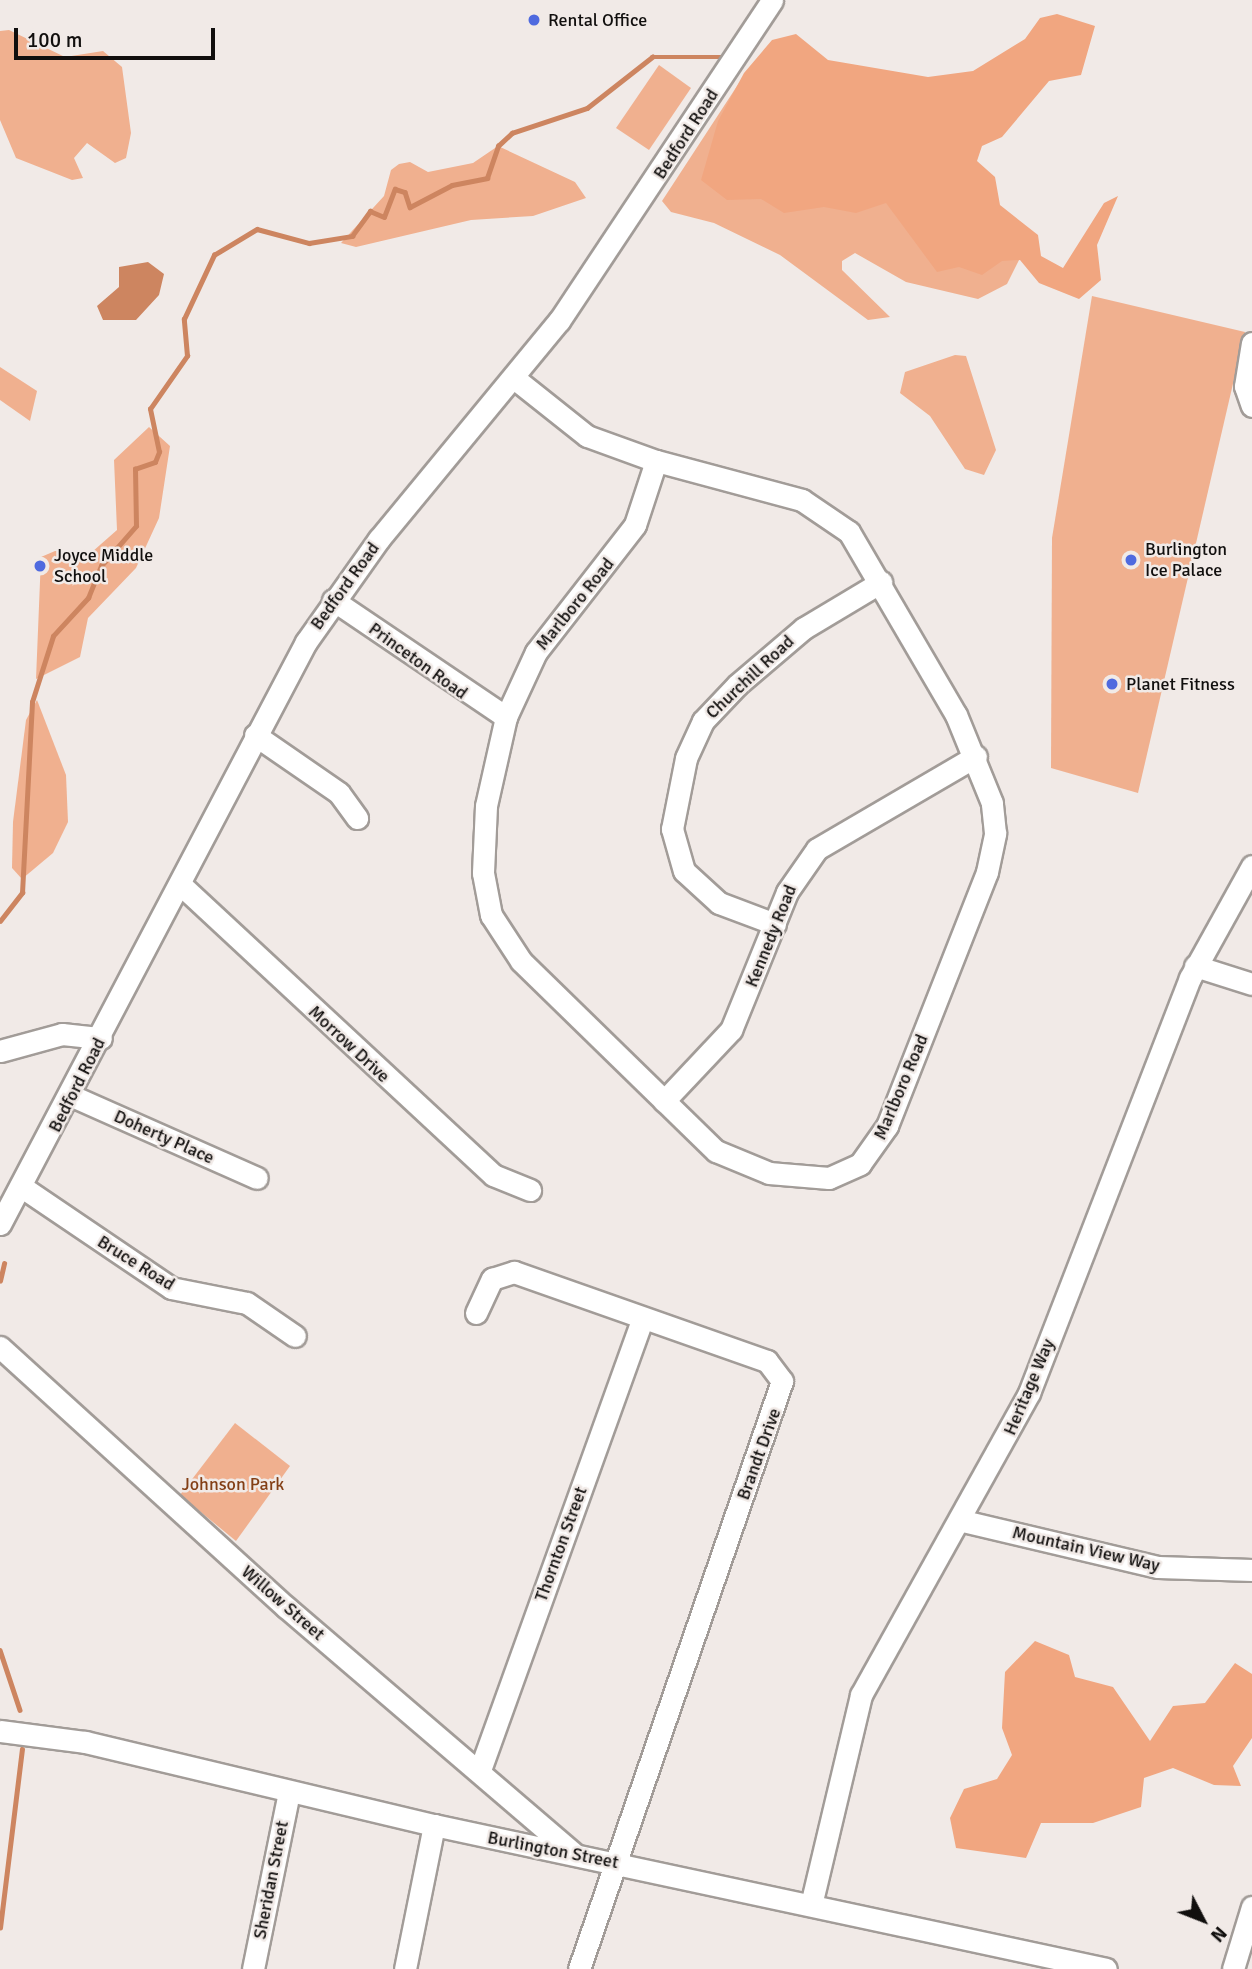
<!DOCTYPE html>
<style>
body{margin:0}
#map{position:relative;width:1252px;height:1969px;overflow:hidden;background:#f1eae7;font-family:Signika,sans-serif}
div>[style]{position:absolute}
.green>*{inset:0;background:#f0b08f}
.forest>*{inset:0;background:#f1a680}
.water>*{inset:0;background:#cd8560}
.stream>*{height:4.5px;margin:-2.25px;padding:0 2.25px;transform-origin:2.25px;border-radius:2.25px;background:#cd8560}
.roads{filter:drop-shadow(2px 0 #a29c98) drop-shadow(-2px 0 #a29c98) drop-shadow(0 2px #a29c98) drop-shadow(0 -2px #a29c98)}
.minor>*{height:21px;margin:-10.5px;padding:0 10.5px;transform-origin:10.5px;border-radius:10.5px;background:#fff}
.dots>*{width:19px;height:19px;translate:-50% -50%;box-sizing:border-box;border:4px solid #f1eae7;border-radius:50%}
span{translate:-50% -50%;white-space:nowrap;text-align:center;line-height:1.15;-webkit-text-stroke:5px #f1eae7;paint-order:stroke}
.poi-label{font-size:18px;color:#110f0e}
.left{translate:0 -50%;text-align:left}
.street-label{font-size:18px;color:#110f0e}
.park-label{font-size:18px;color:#833f16}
.north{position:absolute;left:1168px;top:1885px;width:70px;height:70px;-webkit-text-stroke:5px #f1eae7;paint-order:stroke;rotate:132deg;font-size:19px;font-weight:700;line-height:28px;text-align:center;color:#110f0e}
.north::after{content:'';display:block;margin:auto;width:24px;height:32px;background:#110f0e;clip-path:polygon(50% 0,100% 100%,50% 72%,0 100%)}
.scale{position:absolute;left:14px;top:28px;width:201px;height:32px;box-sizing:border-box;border:4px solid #110f0e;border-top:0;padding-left:9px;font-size:21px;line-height:24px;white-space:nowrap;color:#110f0e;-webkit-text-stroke:5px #f1eae7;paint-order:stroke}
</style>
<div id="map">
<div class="green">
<i style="clip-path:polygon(9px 30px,65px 57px,103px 51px,122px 67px,131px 133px,126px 158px,115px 163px,87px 143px,74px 158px,83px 178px,72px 180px,16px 158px,0 120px,0 31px)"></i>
<i style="clip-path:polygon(659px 65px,691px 88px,649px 150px,616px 128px)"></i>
<i style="clip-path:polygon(739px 83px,842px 185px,1024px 250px,1007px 284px,978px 299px,906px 282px,855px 253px,842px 261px,842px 270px,890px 317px,868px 320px,780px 255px,714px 223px,671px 212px,662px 201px)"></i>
<i style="clip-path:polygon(498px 146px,575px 182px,586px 198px,533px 216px,471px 220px,356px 247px,341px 243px,384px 196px,391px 170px,399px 164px,410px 162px,428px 172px,473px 163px)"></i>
<i style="clip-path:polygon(1092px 296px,1245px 332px,1138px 793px,1051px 768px,1052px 538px)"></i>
<i style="clip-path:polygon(955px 355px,966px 356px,996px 450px,984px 475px,965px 469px,930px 416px,900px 393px,905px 372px)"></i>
<i style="clip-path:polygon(0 367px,37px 391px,30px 421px,0 400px)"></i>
<i style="clip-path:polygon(149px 427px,170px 446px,159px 518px,136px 568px,88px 618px,80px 657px,36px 679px,41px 557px,55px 551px,92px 552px,117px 530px,114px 460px)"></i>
<i style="clip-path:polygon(37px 700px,66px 775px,68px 822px,53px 853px,22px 879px,12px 868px,13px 822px,26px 720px)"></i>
<i style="clip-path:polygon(235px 1423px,290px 1466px,236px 1541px,180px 1495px)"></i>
</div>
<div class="forest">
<i style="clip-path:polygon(1057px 14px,1095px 26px,1081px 75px,1049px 81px,1002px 137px,982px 146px,977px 161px,995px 177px,1000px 205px,1038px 235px,1041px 256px,1063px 268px,1104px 203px,1118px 196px,1097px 245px,1101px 280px,1079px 299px,1039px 283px,1020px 260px,1002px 261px,982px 275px,959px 267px,937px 272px,886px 203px,856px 213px,824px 207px,784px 213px,761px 199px,727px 200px,701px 180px,718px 121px,744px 73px,772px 40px,796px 34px,828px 60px,928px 77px,973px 71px,1025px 39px,1040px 18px)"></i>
<i style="clip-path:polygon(1035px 1641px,1069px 1655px,1075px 1677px,1113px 1687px,1150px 1741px,1173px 1706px,1205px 1703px,1235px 1663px,1252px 1674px,1252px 1738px,1233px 1766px,1241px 1786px,1214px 1785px,1173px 1768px,1144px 1778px,1141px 1807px,1093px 1823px,1041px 1823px,1026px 1858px,956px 1848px,950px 1818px,964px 1789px,997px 1779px,1012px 1755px,1002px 1728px,1005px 1672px)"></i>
</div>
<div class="water">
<i style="clip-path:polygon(148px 262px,164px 274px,159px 295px,136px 320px,103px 320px,97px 306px,119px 287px,119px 267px)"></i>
</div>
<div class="stream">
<i style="left:0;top:921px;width:36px;rotate:-52deg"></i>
<i style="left:22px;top:893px;width:191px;rotate:-87deg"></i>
<i style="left:32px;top:702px;width:69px;rotate:-72.3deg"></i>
<i style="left:53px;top:636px;width:52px;rotate:-47.4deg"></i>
<i style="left:88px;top:598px;width:35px;rotate:-68deg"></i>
<i style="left:101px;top:566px;width:53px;rotate:-48.8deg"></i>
<i style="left:136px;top:526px;width:57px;rotate:-91deg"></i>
<i style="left:135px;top:469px;width:21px;rotate:-19deg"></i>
<i style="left:155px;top:462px;width:11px;rotate:-68deg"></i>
<i style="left:159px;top:452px;width:44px;rotate:-101.8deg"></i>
<i style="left:150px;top:409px;width:65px;rotate:-55.1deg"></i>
<i style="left:187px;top:356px;width:37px;rotate:-95deg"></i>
<i style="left:184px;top:319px;width:71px;rotate:-64.9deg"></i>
<i style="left:214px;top:255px;width:50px;rotate:-31.2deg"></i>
<i style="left:257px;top:229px;width:54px;rotate:15.1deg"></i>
<i style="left:309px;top:243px;width:44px;rotate:-9.2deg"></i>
<i style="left:352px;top:236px;width:31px;rotate:-54deg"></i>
<i style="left:370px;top:211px;width:15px;rotate:23deg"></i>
<i style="left:384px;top:217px;width:30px;rotate:-69deg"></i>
<i style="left:395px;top:189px;width:10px;rotate:17deg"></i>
<i style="left:405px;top:192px;width:16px;rotate:72deg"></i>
<i style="left:410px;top:207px;width:47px;rotate:-27.6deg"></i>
<i style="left:452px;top:185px;width:36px;rotate:-11deg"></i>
<i style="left:487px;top:178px;width:34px;rotate:-71deg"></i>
<i style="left:498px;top:146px;width:19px;rotate:-43deg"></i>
<i style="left:512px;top:133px;width:79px;rotate:-18.4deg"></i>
<i style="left:587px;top:108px;width:83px;rotate:-38.1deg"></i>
<i style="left:652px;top:57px;width:69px"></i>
<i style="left:0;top:1281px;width:18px;rotate:-77deg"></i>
<i style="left:0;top:1650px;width:63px;rotate:71.6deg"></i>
<i style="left:0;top:1928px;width:180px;rotate:-83deg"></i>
</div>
<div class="roads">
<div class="minor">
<i style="left:1252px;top:343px;width:44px;rotate:99.2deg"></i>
<i style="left:1245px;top:386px;width:21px;rotate:71deg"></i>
<i style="left:514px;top:378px;width:93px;rotate:38.5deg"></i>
<i style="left:587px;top:436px;width:73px;rotate:19.9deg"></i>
<i style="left:656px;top:461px;width:67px;rotate:108.2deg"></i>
<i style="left:635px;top:525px;width:161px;rotate:127.9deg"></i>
<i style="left:536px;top:652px;width:72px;rotate:114.8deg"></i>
<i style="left:506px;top:717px;width:91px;rotate:102.7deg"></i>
<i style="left:486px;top:806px;width:67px;rotate:92.6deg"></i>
<i style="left:483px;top:873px;width:43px;rotate:79.2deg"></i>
<i style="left:491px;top:915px;width:55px;rotate:56.9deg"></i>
<i style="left:521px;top:961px;width:272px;rotate:44.3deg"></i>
<i style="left:716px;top:1151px;width:57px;rotate:22.5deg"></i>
<i style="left:769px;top:1173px;width:60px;rotate:4.8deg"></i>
<i style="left:829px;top:1178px;width:34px;rotate:-24deg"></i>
<i style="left:860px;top:1164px;width:47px;rotate:-54.6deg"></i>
<i style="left:887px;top:1126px;width:273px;rotate:-68.5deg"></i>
<i style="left:987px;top:872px;width:40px;rotate:-78deg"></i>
<i style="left:995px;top:833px;width:30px;rotate:-96deg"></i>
<i style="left:992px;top:803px;width:95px;rotate:-112.2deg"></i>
<i style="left:956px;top:715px;width:212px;rotate:-120.3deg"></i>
<i style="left:849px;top:532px;width:57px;rotate:-145.8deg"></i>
<i style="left:802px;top:500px;width:151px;rotate:-165deg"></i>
<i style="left:333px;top:600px;width:209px;rotate:34.1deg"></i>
<i style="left:255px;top:735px;width:102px;rotate:34.6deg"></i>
<i style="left:339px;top:793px;width:31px;rotate:54deg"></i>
<i style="left:180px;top:884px;width:427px;rotate:42.9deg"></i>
<i style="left:493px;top:1175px;width:40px;rotate:22deg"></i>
<i style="left:775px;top:924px;width:60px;rotate:-159.4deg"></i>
<i style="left:719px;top:903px;width:47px;rotate:-137.6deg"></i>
<i style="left:684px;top:871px;width:44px;rotate:-105.9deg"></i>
<i style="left:672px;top:829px;width:72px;rotate:-78.8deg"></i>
<i style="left:686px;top:758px;width:41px;rotate:-65.3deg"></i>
<i style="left:703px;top:721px;width:50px;rotate:-46.6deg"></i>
<i style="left:737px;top:685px;width:88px;rotate:-40.4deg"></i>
<i style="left:804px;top:628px;width:90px;rotate:-30.9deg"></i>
<i style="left:1195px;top:966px;width:60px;rotate:17.5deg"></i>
<i style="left:0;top:1051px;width:64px;rotate:-15.3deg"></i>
<i style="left:62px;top:1034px;width:39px;rotate:6deg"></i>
<i style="left:72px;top:1096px;width:202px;rotate:23.9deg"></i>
<i style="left:664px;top:1101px;width:98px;rotate:-46.7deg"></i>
<i style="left:731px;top:1030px;width:149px;rotate:-67.9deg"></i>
<i style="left:787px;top:892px;width:52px;rotate:-55.1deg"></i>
<i style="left:817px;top:849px;width:184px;rotate:-30.3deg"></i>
<i style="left:22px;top:1187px;width:180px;rotate:34.1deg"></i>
<i style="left:171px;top:1288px;width:77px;rotate:11.2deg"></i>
<i style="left:247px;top:1303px;width:58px;rotate:34.5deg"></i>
<i style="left:0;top:1224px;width:658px;rotate:-62.27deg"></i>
<i style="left:306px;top:642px;width:126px;rotate:-54.7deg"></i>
<i style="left:379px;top:539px;width:283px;rotate:-50.5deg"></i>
<i style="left:559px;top:321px;width:385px;rotate:-56.4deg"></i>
<i style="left:476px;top:1313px;width:38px;rotate:-65deg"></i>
<i style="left:492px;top:1279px;width:23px;rotate:-18deg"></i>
<i style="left:514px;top:1272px;width:268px;rotate:19.4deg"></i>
<i style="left:767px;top:1361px;width:25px;rotate:53deg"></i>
<i style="left:782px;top:1381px;width:622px;rotate:109.05deg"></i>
<i style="left:0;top:1347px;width:387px;rotate:42.3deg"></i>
<i style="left:286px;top:1607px;width:378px;rotate:40.6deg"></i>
<i style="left:963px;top:1521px;width:200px;rotate:13.3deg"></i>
<i style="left:1158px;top:1567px;width:94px;rotate:1.8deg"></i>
<i style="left:0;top:1731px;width:86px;rotate:7.4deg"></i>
<i style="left:85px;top:1742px;width:359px;rotate:13.4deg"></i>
<i style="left:434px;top:1825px;width:687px;rotate:12.09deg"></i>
<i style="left:480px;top:1770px;width:480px;rotate:-70.2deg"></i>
<i style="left:811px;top:1905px;width:216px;rotate:-76.6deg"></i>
<i style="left:861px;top:1695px;width:346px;rotate:-60.9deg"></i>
<i style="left:1029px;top:1393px;width:445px;rotate:-68.8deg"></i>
<i style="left:1190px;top:978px;width:128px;rotate:-61deg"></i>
<i style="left:253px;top:1969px;width:181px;rotate:-78.5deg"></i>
<i style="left:405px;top:1969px;width:147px;rotate:-78.6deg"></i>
<i style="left:1233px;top:1969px;width:65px;rotate:-73deg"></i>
</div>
</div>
<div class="dots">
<i style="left:534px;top:20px;background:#4f6adf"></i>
<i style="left:1131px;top:560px;background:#4f6adf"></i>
<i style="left:40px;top:566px;background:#4f6adf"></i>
<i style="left:1112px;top:684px;background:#4f6adf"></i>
</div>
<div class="poi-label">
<span class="left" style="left:548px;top:20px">Rental Office</span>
<span class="left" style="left:1145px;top:560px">Burlington<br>Ice Palace</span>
<span class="left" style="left:54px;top:566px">Joyce Middle<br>School</span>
<span class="left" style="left:1126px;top:684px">Planet Fitness</span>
</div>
<div class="street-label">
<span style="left:686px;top:134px;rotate:-57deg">Bedford Road</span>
<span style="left:345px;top:586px;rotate:-54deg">Bedford Road</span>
<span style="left:575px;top:604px;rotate:-51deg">Marlboro Road</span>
<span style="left:418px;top:661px;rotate:36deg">Princeton Road</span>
<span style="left:750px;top:677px;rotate:-43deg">Churchill Road</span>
<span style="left:771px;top:936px;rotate:-68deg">Kennedy Road</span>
<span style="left:349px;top:1044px;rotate:43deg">Morrow Drive</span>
<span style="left:77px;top:1085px;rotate:-63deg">Bedford Road</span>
<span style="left:901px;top:1087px;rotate:-67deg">Marlboro Road</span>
<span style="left:164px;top:1137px;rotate:24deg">Doherty Place</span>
<span style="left:136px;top:1263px;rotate:32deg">Bruce Road</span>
<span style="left:1029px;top:1387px;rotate:-67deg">Heritage Way</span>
<span style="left:759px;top:1454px;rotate:-70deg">Brandt Drive</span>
<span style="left:561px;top:1544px;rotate:-70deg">Thornton Street</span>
<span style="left:1086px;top:1549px;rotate:13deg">Mountain View Way</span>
<span style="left:283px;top:1603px;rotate:41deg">Willow Street</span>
<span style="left:553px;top:1850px;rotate:11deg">Burlington Street</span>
<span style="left:271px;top:1880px;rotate:-79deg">Sheridan Street</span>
</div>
<div class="park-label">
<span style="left:233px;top:1484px">Johnson Park</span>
</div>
<div class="north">N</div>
<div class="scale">100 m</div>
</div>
